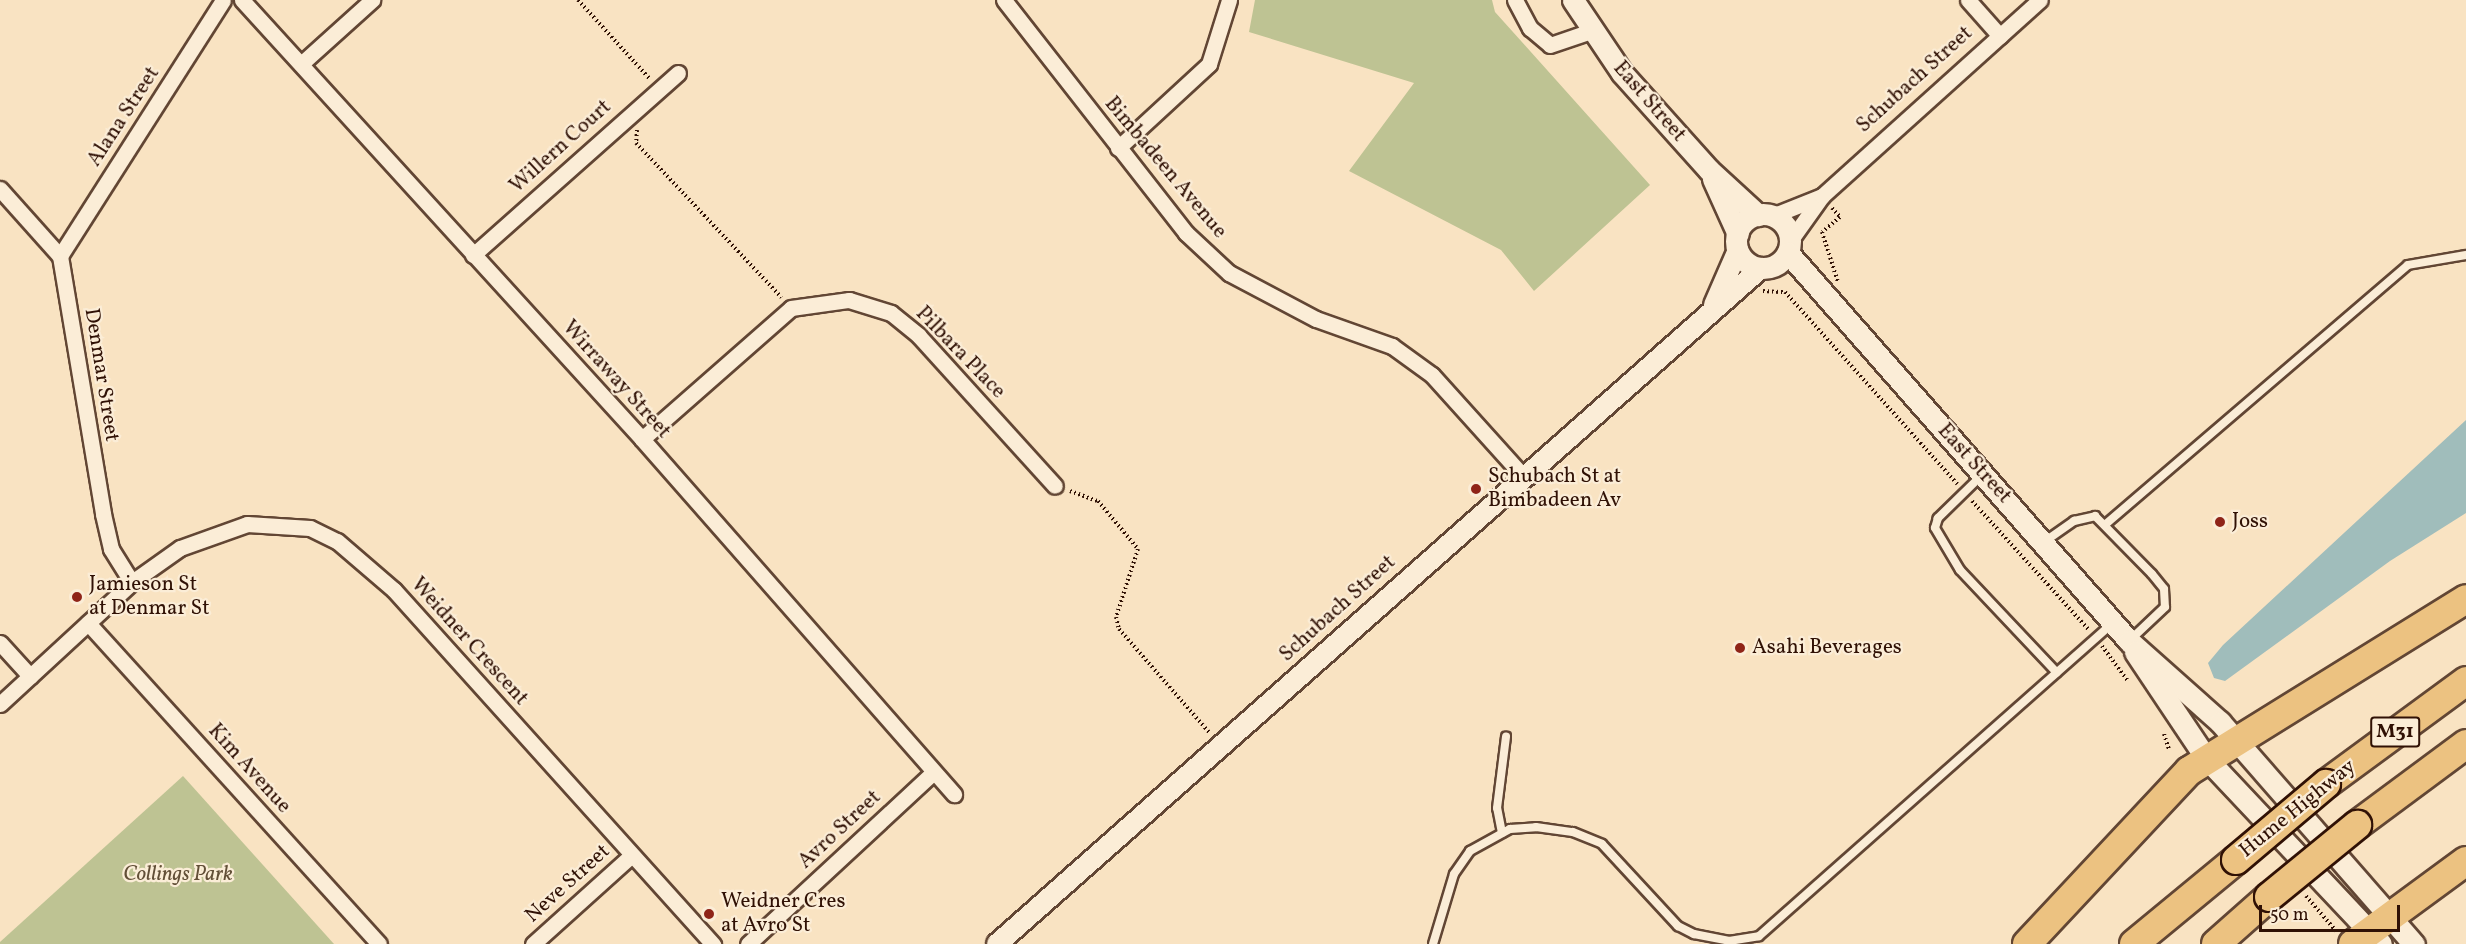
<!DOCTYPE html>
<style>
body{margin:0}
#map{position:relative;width:2466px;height:944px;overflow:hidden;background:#f9e3c2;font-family:Vollkorn,serif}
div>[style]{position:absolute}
.green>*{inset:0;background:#bec393}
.water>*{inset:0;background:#a0bdbb}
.path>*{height:4px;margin-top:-2px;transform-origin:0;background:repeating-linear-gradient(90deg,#301105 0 1.5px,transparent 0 4.5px)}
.roads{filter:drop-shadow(2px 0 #624634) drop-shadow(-2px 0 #624634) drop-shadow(0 2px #624634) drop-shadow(0 -2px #624634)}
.service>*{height:8px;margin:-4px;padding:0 4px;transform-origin:4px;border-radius:4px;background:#fbedd7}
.minor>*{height:15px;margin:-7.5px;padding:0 7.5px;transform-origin:7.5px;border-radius:7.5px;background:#fbedd7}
.tertiary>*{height:20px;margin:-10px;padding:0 10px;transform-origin:10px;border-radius:10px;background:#fbedd7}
.secondary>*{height:21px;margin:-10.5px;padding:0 10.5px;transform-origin:10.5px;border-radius:10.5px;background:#fbedd7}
.secondary>.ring{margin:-10.5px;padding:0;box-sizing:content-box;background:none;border:21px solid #fbedd7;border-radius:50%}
.motorway>*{height:28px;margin:-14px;padding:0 14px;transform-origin:14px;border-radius:14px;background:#ecc281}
.bridges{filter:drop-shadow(2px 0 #301105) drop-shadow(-2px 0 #301105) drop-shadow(0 2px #301105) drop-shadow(0 -2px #301105)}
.motorway-bridge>*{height:28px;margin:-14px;padding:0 14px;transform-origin:14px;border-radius:14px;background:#ecc281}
.dots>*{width:16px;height:16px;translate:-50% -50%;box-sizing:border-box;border:3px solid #fbedd7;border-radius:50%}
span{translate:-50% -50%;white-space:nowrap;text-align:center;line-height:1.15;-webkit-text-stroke:4.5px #fbedd7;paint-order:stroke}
.shield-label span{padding:2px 4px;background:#fbedd7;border:2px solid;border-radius:4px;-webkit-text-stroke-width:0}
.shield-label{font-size:20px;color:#301105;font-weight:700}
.street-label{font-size:21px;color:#301105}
.poi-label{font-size:21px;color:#301105}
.left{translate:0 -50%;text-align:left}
.park-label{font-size:21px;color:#624f37;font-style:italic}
.scale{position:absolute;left:2259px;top:905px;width:141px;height:27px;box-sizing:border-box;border:3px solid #301105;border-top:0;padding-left:8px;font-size:18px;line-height:21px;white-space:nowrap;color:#301105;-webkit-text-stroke:4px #fbedd7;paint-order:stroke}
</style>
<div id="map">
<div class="green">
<i style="clip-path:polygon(1255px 0,1492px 0,1495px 12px,1650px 185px,1534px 291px,1501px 250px,1349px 171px,1414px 83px,1249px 32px)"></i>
<i style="clip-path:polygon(183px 776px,334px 944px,0 944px,0 942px)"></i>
</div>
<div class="water">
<i style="clip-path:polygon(2466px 420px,2466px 513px,2390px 561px,2225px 681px,2214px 678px,2208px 663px,2223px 645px)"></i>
</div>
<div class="path">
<i style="left:578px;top:0;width:107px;rotate:47.7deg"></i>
<i style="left:637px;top:130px;width:13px;rotate:94deg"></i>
<i style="left:636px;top:143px;width:212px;rotate:46.7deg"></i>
<i style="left:1832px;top:208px;width:12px;rotate:48deg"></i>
<i style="left:1840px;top:217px;width:23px;rotate:140deg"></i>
<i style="left:1822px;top:232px;width:52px;rotate:72.3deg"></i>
<i style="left:1763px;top:291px;width:22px;rotate:3deg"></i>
<i style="left:1785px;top:292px;width:258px;rotate:48.1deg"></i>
<i style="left:1070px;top:491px;width:30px;rotate:20deg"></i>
<i style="left:1098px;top:501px;width:62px;rotate:50.2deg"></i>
<i style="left:1138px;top:549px;width:71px;rotate:107.9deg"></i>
<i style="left:1116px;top:617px;width:12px;rotate:76deg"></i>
<i style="left:1119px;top:629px;width:137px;rotate:48.9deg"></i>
<i style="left:1972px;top:501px;width:173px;rotate:47.8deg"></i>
<i style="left:2102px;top:646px;width:44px;rotate:53.4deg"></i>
<i style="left:2164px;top:734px;width:16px;rotate:72deg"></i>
<i style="left:2306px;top:896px;width:46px;rotate:49.4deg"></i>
</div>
<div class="roads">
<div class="service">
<i style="left:1982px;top:475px;width:62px;rotate:135.7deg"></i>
<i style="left:1938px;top:518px;width:10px;rotate:107deg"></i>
<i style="left:1935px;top:528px;width:49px;rotate:59.2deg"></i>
<i style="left:1960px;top:570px;width:141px;rotate:46.7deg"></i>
<i style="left:2107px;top:523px;width:396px;rotate:-40.6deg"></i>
<i style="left:2408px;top:265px;width:59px;rotate:-9.8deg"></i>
<i style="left:2044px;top:542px;width:37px;rotate:-35deg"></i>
<i style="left:2074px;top:521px;width:22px;rotate:-13deg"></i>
<i style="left:2095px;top:516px;width:81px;rotate:45.5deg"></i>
<i style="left:2152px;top:574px;width:19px;rotate:51deg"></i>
<i style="left:2164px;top:589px;width:18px;rotate:87deg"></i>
<i style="left:2165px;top:607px;width:50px;rotate:136.6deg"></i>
<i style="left:1502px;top:833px;width:25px;rotate:-101deg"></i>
<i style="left:1497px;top:808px;width:72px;rotate:-82.8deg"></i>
<i style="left:1433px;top:944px;width:73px;rotate:-73.3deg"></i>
<i style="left:1454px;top:874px;width:28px;rotate:-55deg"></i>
<i style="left:1470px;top:851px;width:46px;rotate:-28.8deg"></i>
<i style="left:1510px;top:829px;width:26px;rotate:-4deg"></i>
<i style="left:1536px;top:827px;width:37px;rotate:8deg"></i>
<i style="left:1573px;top:832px;width:31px;rotate:22deg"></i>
<i style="left:1602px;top:844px;width:112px;rotate:47.2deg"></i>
<i style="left:1678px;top:926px;width:18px;rotate:27deg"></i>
<i style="left:1694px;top:934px;width:36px;rotate:11deg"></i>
<i style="left:1729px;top:941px;width:30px;rotate:-9deg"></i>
<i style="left:1759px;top:936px;width:471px;rotate:-41.5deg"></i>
</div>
<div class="minor">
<i style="left:242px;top:0;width:594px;rotate:47.66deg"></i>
<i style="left:642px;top:439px;width:473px;rotate:48.7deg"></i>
<i style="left:1004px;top:0;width:296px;rotate:52deg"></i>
<i style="left:1186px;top:233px;width:59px;rotate:42.9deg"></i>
<i style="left:1229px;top:273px;width:98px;rotate:27.9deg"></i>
<i style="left:1316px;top:319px;width:81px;rotate:19.6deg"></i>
<i style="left:1392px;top:346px;width:49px;rotate:35.9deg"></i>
<i style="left:1432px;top:375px;width:135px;rotate:48deg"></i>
<i style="left:1515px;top:0;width:32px;rotate:62deg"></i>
<i style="left:1530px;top:28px;width:26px;rotate:40deg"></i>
<i style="left:1550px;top:45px;width:43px;rotate:-18.9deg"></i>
<i style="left:1968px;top:0;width:48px;rotate:48.4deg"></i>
<i style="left:301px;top:64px;width:96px;rotate:-42deg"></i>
<i style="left:1118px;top:148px;width:124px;rotate:-42.7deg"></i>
<i style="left:1209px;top:64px;width:67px;rotate:-72.6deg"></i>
<i style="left:0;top:189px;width:90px;rotate:48.2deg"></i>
<i style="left:60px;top:256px;width:262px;rotate:80.5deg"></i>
<i style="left:103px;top:514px;width:36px;rotate:77deg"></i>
<i style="left:111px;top:549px;width:39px;rotate:58deg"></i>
<i style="left:1772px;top:216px;width:54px;rotate:-21.8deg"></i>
<i style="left:1790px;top:241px;width:55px;rotate:-54.6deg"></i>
<i style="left:1822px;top:196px;width:293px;rotate:-42deg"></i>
<i style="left:473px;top:255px;width:274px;rotate:-41.6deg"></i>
<i style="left:60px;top:256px;width:303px;rotate:-57.5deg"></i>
<i style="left:642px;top:439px;width:198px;rotate:-41.3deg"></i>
<i style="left:791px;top:308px;width:59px;rotate:-7.9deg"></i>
<i style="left:849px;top:300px;width:44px;rotate:17.2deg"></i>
<i style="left:891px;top:313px;width:36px;rotate:39deg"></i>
<i style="left:919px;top:336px;width:202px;rotate:47.8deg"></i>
<i style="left:88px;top:623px;width:433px;rotate:47.8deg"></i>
<i style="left:0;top:643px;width:45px;rotate:47.7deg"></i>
<i style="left:0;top:704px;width:180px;rotate:-42.7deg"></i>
<i style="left:132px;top:582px;width:59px;rotate:-35.3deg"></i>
<i style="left:180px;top:548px;width:71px;rotate:-19.7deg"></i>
<i style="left:247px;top:524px;width:63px;rotate:3.6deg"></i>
<i style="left:310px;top:528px;width:30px;rotate:26deg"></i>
<i style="left:337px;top:541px;width:75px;rotate:40.7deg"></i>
<i style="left:394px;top:590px;width:477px;rotate:48deg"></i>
<i style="left:533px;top:944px;width:133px;rotate:-42deg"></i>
<i style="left:748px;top:944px;width:253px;rotate:-42.8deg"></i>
</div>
<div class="tertiary">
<i style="left:1714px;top:305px;width:60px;rotate:-66.4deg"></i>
<i style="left:997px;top:944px;width:1020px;rotate:-41.5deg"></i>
</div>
<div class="secondary">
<i style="left:1573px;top:0;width:88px;rotate:56.1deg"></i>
<i style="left:1622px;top:73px;width:130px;rotate:48.1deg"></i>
<i style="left:1709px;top:170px;width:67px;rotate:42.6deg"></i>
<i style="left:1713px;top:179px;width:60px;rotate:65.6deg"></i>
<i class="ring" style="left:1736px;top:214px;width:33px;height:33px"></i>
<i style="left:1788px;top:253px;width:517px;rotate:48.69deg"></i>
<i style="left:2129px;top:641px;width:122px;rotate:41.7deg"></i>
<i style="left:2220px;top:722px;width:295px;rotate:48.9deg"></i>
<i style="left:2135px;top:652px;width:128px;rotate:56.2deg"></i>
<i style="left:2206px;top:758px;width:255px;rotate:46.7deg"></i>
</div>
<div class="motorway">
<i style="left:2326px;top:784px;width:174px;rotate:-36.3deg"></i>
<i style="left:2357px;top:825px;width:136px;rotate:-36.6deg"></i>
<i style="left:2027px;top:944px;width:237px;rotate:-46.9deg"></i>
<i style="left:2189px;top:771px;width:326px;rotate:-31.8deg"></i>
<i style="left:2134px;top:944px;width:132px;rotate:-39.5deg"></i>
<i style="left:2216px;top:944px;width:71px;rotate:-41.6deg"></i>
<i style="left:2353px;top:944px;width:140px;rotate:-36.3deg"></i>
</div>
</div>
<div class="bridges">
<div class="motorway-bridge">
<i style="left:2236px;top:860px;width:118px;rotate:-40.2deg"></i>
<i style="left:2269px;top:897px;width:114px;rotate:-39.3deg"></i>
</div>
</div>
<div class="dots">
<i style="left:1476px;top:489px;background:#8f2418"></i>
<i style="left:2220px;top:522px;background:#8f2418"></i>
<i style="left:77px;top:597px;background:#8f2418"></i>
<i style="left:1740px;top:648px;background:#8f2418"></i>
<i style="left:709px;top:914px;background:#8f2418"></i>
</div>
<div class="shield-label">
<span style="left:2395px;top:732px">M31</span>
</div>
<div class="street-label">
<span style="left:1915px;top:80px;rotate:-42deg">Schubach Street</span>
<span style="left:1649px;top:102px;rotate:49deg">East Street</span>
<span style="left:124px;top:117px;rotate:-57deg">Alana Street</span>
<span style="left:561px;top:147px;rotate:-42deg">Willern Court</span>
<span style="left:1165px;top:168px;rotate:50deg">Bimbadeen Avenue</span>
<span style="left:960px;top:353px;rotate:46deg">Pilbara Place</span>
<span style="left:101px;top:375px;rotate:81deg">Denmar Street</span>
<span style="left:616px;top:380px;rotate:48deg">Wirraway Street</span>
<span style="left:1974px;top:464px;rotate:48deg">East Street</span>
<span style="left:1338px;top:609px;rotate:-42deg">Schubach Street</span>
<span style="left:469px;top:642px;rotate:48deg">Weidner Crescent</span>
<span style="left:249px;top:769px;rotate:48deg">Kim Avenue</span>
<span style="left:2298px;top:809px;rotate:-39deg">Hume Highway</span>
<span style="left:840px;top:830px;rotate:-43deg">Avro Street</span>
<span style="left:568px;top:884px;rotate:-42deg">Neve Street</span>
</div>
<div class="poi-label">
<span class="left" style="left:1488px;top:489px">Schubach St at<br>Bimbadeen Av</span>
<span class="left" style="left:2232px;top:522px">Joss</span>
<span class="left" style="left:89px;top:597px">Jamieson St<br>at Denmar St</span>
<span class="left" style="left:1752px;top:648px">Asahi Beverages</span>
<span class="left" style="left:721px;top:914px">Weidner Cres<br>at Avro St</span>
</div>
<div class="park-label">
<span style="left:178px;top:875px">Collings Park</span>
</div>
<div class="scale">50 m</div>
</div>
